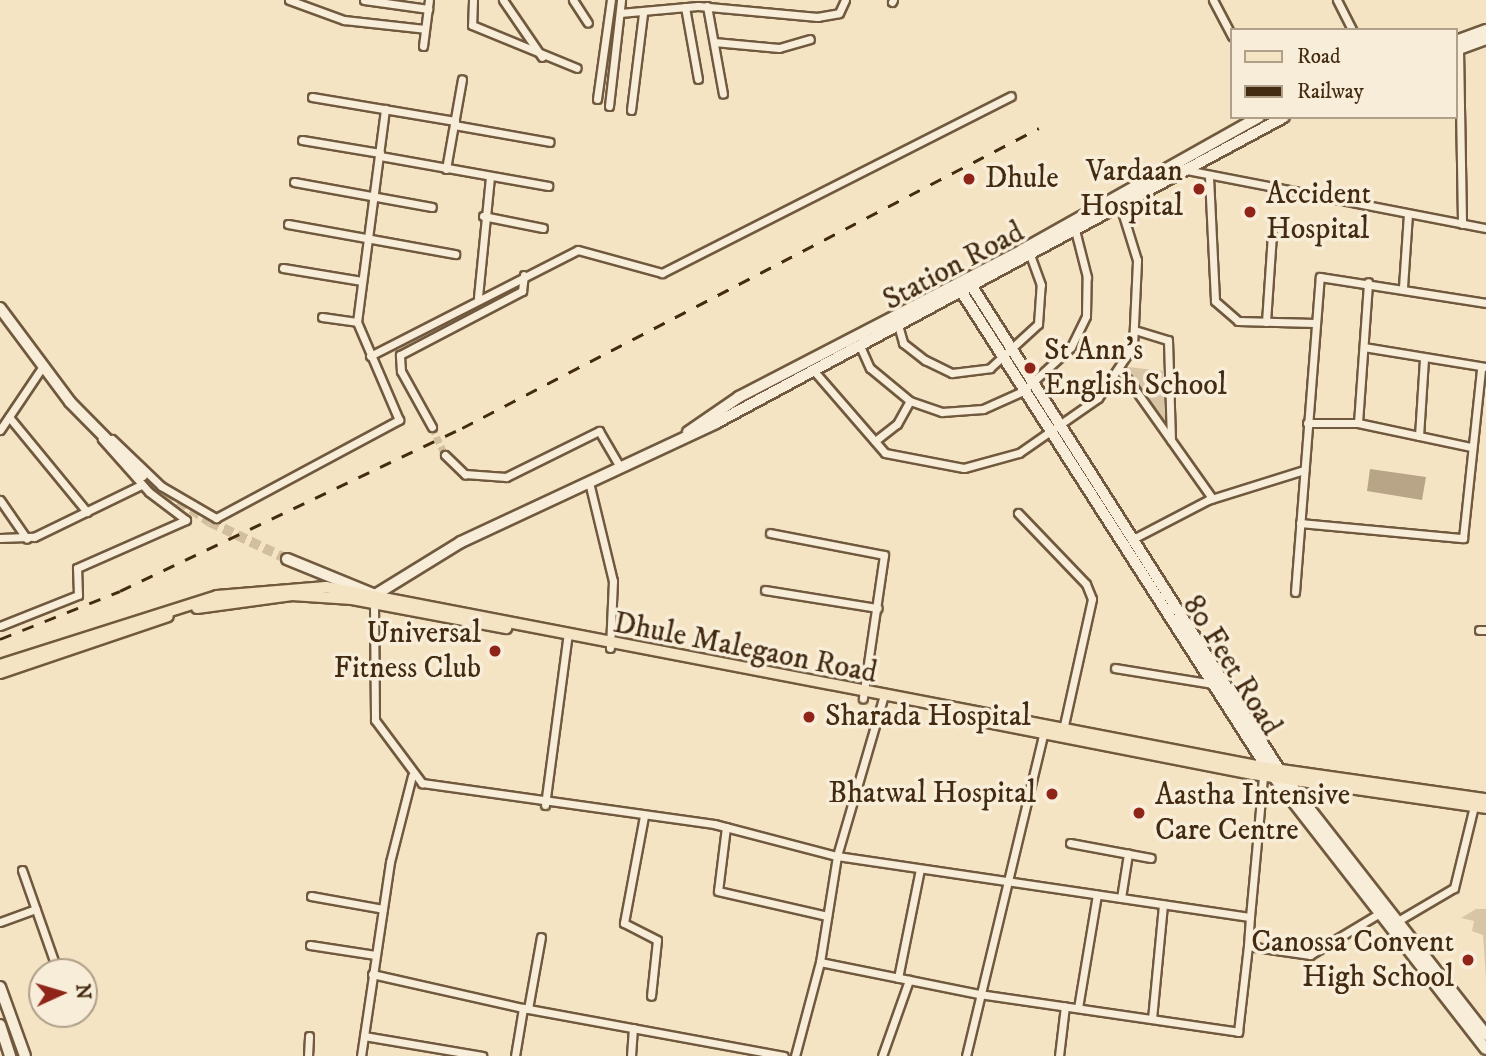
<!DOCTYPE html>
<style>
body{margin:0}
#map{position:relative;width:1486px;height:1056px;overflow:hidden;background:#f5e4c3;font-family:"IM FELL DW Pica",serif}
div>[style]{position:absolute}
.green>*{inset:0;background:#d7c5a5}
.water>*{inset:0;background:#b8a587}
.street-tunnel>*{height:7px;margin-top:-3.5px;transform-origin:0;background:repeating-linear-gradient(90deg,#d1bfa0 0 7px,transparent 0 10.5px)}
.secondary-tunnel>*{height:10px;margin-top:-5px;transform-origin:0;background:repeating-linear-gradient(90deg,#d1bfa0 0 10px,transparent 0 15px)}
.roads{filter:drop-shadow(2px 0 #70593e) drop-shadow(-2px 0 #70593e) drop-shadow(0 2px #70593e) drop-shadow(0 -2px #70593e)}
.street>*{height:7px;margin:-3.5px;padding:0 3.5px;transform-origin:3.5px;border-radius:3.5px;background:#f8edd8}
.secondary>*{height:10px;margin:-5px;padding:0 5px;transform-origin:5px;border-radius:5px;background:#f8edd8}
.primary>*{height:10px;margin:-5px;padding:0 5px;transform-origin:5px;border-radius:5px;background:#f5e4c3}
.rail>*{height:2.5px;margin-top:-1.25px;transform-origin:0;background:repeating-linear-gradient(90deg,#432b12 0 12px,transparent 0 24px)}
.dots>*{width:19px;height:19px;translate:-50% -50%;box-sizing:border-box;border:4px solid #f8edd8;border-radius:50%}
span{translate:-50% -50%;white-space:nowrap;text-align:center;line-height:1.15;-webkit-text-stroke:7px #f8edd8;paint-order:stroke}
.poi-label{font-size:30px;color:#432b12}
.right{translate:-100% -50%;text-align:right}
.left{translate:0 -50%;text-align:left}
.street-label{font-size:30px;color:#432b12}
.legend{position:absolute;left:1230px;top:28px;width:228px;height:91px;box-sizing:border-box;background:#f8edd8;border:2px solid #b09f89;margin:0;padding:9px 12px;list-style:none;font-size:21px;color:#432b12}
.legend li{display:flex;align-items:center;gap:14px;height:35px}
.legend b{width:35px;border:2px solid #b09f89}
.north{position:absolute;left:28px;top:958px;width:70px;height:70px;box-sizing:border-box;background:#f8edd8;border:2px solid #b09f89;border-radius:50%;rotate:86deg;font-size:19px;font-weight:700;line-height:28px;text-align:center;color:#432b12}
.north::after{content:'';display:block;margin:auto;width:24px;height:32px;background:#8f2418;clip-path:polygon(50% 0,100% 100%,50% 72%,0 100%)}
</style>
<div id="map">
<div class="green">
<i style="clip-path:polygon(1128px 367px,1163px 371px,1167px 428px)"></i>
<i style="clip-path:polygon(1476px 909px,1486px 909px,1486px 978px,1483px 935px,1472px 931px,1474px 921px,1461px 918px)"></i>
</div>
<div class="water">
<i style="clip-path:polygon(1370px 469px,1426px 477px,1422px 500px,1367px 491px)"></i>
</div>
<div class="street-tunnel">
<i style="left:432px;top:427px;width:31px;rotate:65deg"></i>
</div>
<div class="secondary-tunnel">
<i style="left:142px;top:475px;width:83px;rotate:34.7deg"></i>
<i style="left:210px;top:522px;width:85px;rotate:25.7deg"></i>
</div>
<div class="roads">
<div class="street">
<i style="left:289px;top:0;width:59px;rotate:20deg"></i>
<i style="left:344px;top:20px;width:81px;rotate:6.3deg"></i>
<i style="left:364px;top:0;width:65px;rotate:8deg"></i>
<i style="left:473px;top:0;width:25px;rotate:92deg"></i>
<i style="left:472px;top:25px;width:113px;rotate:22.3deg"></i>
<i style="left:503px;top:0;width:69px;rotate:55.6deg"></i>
<i style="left:573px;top:0;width:27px;rotate:57deg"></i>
<i style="left:1213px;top:0;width:41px;rotate:62.2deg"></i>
<i style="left:1337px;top:0;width:34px;rotate:63deg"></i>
<i style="left:892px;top:2px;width:2px;rotate:-63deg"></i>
<i style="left:707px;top:6px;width:89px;rotate:79.7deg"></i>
<i style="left:685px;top:7px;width:73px;rotate:79.8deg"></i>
<i style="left:620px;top:13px;width:78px;rotate:-5.1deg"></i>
<i style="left:698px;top:6px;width:120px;rotate:5.3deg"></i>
<i style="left:817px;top:17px;width:22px;rotate:-10deg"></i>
<i style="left:839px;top:13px;width:14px;rotate:-65deg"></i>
<i style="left:714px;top:42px;width:65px;rotate:5.3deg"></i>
<i style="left:779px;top:48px;width:32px;rotate:-16deg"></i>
<i style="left:423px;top:46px;width:46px;rotate:-82.6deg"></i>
<i style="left:1459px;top:49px;width:175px;rotate:89deg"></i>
<i style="left:312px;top:97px;width:145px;rotate:9.5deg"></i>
<i style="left:597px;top:99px;width:100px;rotate:-82deg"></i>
<i style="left:609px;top:106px;width:107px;rotate:-83.5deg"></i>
<i style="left:631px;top:110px;width:98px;rotate:-82.9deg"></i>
<i style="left:454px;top:125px;width:97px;rotate:10deg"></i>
<i style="left:302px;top:140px;width:79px;rotate:9.5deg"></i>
<i style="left:380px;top:156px;width:171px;rotate:10.1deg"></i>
<i style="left:1171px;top:167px;width:321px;rotate:11deg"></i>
<i style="left:446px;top:169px;width:91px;rotate:-79.9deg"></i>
<i style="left:1209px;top:177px;width:124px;rotate:87.2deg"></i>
<i style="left:1215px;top:301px;width:30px;rotate:41deg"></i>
<i style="left:1238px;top:321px;width:77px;rotate:1.5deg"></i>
<i style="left:294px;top:182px;width:140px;rotate:10.3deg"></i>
<i style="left:483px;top:216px;width:61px;rotate:11.3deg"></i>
<i style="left:288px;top:224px;width:170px;rotate:10.2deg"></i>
<i style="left:283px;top:268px;width:80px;rotate:9.3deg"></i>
<i style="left:1403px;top:287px;width:73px;rotate:-86.1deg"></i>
<i style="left:478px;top:297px;width:121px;rotate:-84.3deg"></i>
<i style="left:322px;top:317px;width:35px;rotate:8deg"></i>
<i style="left:1266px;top:322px;width:87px;rotate:-86.1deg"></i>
<i style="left:898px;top:325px;width:19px;rotate:74deg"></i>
<i style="left:903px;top:343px;width:28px;rotate:38deg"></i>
<i style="left:925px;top:360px;width:30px;rotate:26deg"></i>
<i style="left:952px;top:373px;width:38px;rotate:-7deg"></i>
<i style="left:990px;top:368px;width:65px;rotate:-42.5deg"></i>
<i style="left:1038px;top:324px;width:39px;rotate:-86deg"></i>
<i style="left:1041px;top:285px;width:33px;rotate:-110deg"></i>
<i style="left:1138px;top:331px;width:31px;rotate:17deg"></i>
<i style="left:1168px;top:340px;width:100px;rotate:88.3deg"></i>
<i style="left:860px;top:346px;width:24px;rotate:66deg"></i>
<i style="left:870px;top:368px;width:52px;rotate:39.5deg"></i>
<i style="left:910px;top:401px;width:34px;rotate:19deg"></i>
<i style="left:942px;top:412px;width:41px;rotate:-4.2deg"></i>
<i style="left:983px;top:409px;width:44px;rotate:-24.2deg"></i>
<i style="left:1023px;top:391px;width:65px;rotate:-42.5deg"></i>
<i style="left:1071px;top:347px;width:34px;rotate:-64deg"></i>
<i style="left:1086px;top:316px;width:39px;rotate:-89deg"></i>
<i style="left:1087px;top:277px;width:49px;rotate:-104.3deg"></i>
<i style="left:1364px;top:347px;width:124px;rotate:9.3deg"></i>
<i style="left:370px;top:356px;width:233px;rotate:-27deg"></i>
<i style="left:578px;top:250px;width:87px;rotate:15.3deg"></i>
<i style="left:662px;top:273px;width:391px;rotate:-26.9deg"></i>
<i style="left:814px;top:371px;width:108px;rotate:49.1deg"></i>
<i style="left:885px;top:453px;width:80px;rotate:10.8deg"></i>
<i style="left:964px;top:468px;width:57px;rotate:-15.3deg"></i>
<i style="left:1019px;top:453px;width:96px;rotate:-34.8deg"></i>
<i style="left:1098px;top:398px;width:63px;rotate:-56.1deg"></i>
<i style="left:1133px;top:346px;width:86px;rotate:-87.3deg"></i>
<i style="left:1137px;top:260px;width:58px;rotate:-107.2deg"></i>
<i style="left:1122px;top:371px;width:156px;rotate:54.7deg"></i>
<i style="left:9px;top:417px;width:123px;rotate:50.6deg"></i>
<i style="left:1307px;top:423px;width:51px"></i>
<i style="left:1358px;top:423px;width:116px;rotate:12deg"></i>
<i style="left:1358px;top:423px;width:141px;rotate:-85.9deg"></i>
<i style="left:432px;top:427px;width:64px;rotate:-119deg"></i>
<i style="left:401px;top:371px;width:16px;rotate:-94deg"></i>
<i style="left:400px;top:355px;width:138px;rotate:-27.7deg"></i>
<i style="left:522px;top:291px;width:16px;rotate:-83deg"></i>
<i style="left:0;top:430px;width:77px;rotate:-56.1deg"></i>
<i style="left:1419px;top:436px;width:77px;rotate:-86.3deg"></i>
<i style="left:112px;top:439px;width:68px;rotate:43.8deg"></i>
<i style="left:161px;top:486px;width:64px;rotate:30.2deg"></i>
<i style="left:216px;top:518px;width:208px;rotate:-28.2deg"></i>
<i style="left:399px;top:420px;width:107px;rotate:-113.2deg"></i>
<i style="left:357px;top:322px;width:215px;rotate:-82.5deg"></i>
<i style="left:875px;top:441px;width:28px;rotate:-38deg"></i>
<i style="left:897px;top:424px;width:26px;rotate:-61deg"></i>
<i style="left:445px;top:455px;width:28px;rotate:44deg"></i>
<i style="left:465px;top:474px;width:41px;rotate:4.2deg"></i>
<i style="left:506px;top:477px;width:104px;rotate:-26.3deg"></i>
<i style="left:599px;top:431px;width:42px;rotate:59.7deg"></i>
<i style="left:589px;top:482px;width:102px;rotate:76.4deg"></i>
<i style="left:613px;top:581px;width:67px;rotate:92.6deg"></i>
<i style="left:0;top:500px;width:47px;rotate:55.3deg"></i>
<i style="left:1018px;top:513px;width:98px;rotate:46.2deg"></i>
<i style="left:1086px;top:584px;width:16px;rotate:68deg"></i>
<i style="left:1092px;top:599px;width:134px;rotate:102.5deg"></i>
<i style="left:1300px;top:523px;width:164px;rotate:5.3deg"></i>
<i style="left:1463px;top:538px;width:170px;rotate:-83.9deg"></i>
<i style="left:770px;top:533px;width:116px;rotate:10.9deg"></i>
<i style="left:884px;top:555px;width:145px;rotate:98.4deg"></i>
<i style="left:0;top:538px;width:34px;rotate:-2deg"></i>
<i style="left:34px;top:537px;width:119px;rotate:-25.9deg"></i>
<i style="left:1131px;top:540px;width:87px;rotate:-27.5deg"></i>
<i style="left:1208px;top:500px;width:101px;rotate:-17.4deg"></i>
<i style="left:765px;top:590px;width:114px;rotate:9.1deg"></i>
<i style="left:1295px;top:592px;width:316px;rotate:-85.5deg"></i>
<i style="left:1320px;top:277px;width:168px;rotate:8.9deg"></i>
<i style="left:374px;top:603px;width:117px;rotate:89.5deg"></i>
<i style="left:375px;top:720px;width:79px;rotate:53.3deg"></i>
<i style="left:422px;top:783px;width:295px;rotate:8deg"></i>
<i style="left:714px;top:824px;width:127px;rotate:14.6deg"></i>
<i style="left:837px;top:856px;width:417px;rotate:8.4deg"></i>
<i style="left:1250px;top:917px;width:29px;rotate:94deg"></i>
<i style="left:1248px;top:946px;width:63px;rotate:8.3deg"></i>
<i style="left:1310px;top:955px;width:82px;rotate:-31deg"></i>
<i style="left:0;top:626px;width:84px;rotate:-21.7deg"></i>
<i style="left:78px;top:595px;width:27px;rotate:-92deg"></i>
<i style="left:77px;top:568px;width:119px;rotate:-23.8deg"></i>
<i style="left:186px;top:520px;width:46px;rotate:-142.9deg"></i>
<i style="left:149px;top:492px;width:71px;rotate:-131.6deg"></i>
<i style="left:1479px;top:630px;width:7px"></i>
<i style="left:1115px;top:668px;width:99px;rotate:9.3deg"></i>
<i style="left:884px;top:695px;width:168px;rotate:106.3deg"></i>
<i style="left:837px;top:856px;width:107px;rotate:99.1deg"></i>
<i style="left:820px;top:962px;width:162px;rotate:11.4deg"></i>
<i style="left:979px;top:994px;width:262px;rotate:8.3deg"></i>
<i style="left:1238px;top:1032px;width:87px;rotate:-83.4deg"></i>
<i style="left:545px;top:805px;width:174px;rotate:-82.4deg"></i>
<i style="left:644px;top:816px;width:109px;rotate:100.6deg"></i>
<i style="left:624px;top:923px;width:37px;rotate:27deg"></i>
<i style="left:657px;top:940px;width:56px;rotate:96.1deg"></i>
<i style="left:726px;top:827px;width:64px;rotate:97.1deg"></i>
<i style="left:718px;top:891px;width:112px;rotate:12.9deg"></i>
<i style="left:1070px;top:843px;width:82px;rotate:10.5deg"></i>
<i style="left:22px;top:870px;width:96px;rotate:70.6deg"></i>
<i style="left:311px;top:896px;width:73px;rotate:10.2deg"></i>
<i style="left:1121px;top:898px;width:45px;rotate:-81deg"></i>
<i style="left:1250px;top:917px;width:142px;rotate:-84.7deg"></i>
<i style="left:0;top:922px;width:38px;rotate:-20deg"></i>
<i style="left:1396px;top:922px;width:67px;rotate:-30.4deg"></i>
<i style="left:1454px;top:888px;width:84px;rotate:-76.3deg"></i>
<i style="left:310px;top:945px;width:66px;rotate:8.7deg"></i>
<i style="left:372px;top:974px;width:155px;rotate:12.7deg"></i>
<i style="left:898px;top:978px;width:111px;rotate:-78.6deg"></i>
<i style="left:1078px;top:1008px;width:115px;rotate:-80.5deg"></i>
<i style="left:528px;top:1009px;width:73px;rotate:-79.8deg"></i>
<i style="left:1152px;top:1019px;width:115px;rotate:-84.5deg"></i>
<i style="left:364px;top:1036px;width:120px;rotate:9.6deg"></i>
<i style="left:308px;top:1056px;width:20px;rotate:-87deg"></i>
<i style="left:361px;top:1056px;width:196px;rotate:-81.5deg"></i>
<i style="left:390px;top:862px;width:89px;rotate:-75.7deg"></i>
<i style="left:515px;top:1056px;width:49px;rotate:-80.5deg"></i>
<i style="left:523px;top:1008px;width:265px;rotate:10.4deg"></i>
<i style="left:631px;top:1056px;width:28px;rotate:-86deg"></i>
<i style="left:795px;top:1056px;width:97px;rotate:-75.1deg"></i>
<i style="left:882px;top:1056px;width:81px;rotate:-70.4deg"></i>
<i style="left:966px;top:1056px;width:335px;rotate:-76.5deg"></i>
<i style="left:1059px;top:1056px;width:50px;rotate:-83.2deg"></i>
</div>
<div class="secondary">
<i style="left:1456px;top:41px;width:32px;rotate:-20deg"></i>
<i style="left:1456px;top:50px;width:32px;rotate:-20deg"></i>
<i style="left:971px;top:285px;width:576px;rotate:57.55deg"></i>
<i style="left:1280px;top:771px;width:335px;rotate:52deg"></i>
<i style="left:961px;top:291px;width:567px;rotate:57.32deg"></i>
<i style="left:1267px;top:768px;width:356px;rotate:52.1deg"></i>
<i style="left:0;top:308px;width:117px;rotate:53.3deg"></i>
<i style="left:70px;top:402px;width:103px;rotate:45.4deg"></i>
<i style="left:688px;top:432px;width:62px;rotate:-34.5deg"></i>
<i style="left:739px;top:397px;width:319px;rotate:-27.4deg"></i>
<i style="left:1022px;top:250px;width:272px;rotate:-29.3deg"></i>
<i style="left:287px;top:559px;width:95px;rotate:22.2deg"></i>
<i style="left:375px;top:595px;width:101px;rotate:-31.6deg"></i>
<i style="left:461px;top:542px;width:281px;rotate:-25deg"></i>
<i style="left:716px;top:423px;width:645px;rotate:-28.31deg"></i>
<i style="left:0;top:987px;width:73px;rotate:70.1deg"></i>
<i style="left:0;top:1025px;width:33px;rotate:72deg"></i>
</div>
<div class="primary">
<i style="left:197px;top:608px;width:96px;rotate:-7.8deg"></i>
<i style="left:292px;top:595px;width:60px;rotate:3.8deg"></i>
<i style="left:352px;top:599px;width:157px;rotate:10.7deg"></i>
<i style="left:0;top:665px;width:228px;rotate:-17.6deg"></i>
<i style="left:217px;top:596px;width:109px;rotate:-4.7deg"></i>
<i style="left:326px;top:587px;width:958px;rotate:10.89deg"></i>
<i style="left:1267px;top:768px;width:221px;rotate:8.1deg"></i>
<i style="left:0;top:673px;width:177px;rotate:-18.7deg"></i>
<i style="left:972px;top:719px;width:286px;rotate:11.1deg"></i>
<i style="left:1253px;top:774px;width:235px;rotate:8.3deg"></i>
</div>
</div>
<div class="rail">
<i style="left:0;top:639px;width:129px;rotate:-21.8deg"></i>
<i style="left:120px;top:591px;width:379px;rotate:-25.5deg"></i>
<i style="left:462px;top:428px;width:650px;rotate:-27.47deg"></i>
</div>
<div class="dots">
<i style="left:969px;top:179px;background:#8f2418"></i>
<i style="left:1199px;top:189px;background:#8f2418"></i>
<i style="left:1250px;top:212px;background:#8f2418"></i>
<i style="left:1030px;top:368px;background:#8f2418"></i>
<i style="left:495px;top:651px;background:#8f2418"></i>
<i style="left:809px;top:717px;background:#8f2418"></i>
<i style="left:1052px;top:794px;background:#8f2418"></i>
<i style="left:1139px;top:813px;background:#8f2418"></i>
<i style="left:1468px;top:960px;background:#8f2418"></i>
</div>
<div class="poi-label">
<span class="right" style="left:1183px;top:189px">Vardaan<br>Hospital</span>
<span class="left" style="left:985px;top:179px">Dhule</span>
<span class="left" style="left:1266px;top:212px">Accident<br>Hospital</span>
<span class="left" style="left:1044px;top:368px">St Ann's<br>English School</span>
<span class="right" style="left:481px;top:651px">Universal<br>Fitness Club</span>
<span class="left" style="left:825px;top:717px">Sharada Hospital</span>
<span class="right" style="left:1036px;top:794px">Bhatwal Hospital</span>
<span class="left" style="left:1155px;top:813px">Aastha Intensive<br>Care Centre</span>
<span class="right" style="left:1454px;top:960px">Canossa Convent<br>High School</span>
</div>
<div class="street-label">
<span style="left:954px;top:267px;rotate:-28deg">Station Road</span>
<span style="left:745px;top:649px;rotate:11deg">Dhule Malegaon Road</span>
<span style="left:1231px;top:666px;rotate:58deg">80 Feet Road</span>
</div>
<ul class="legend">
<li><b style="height:9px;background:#f5e4c3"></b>Road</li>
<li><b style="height:9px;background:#432b12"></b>Railway</li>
</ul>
<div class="north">N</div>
</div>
